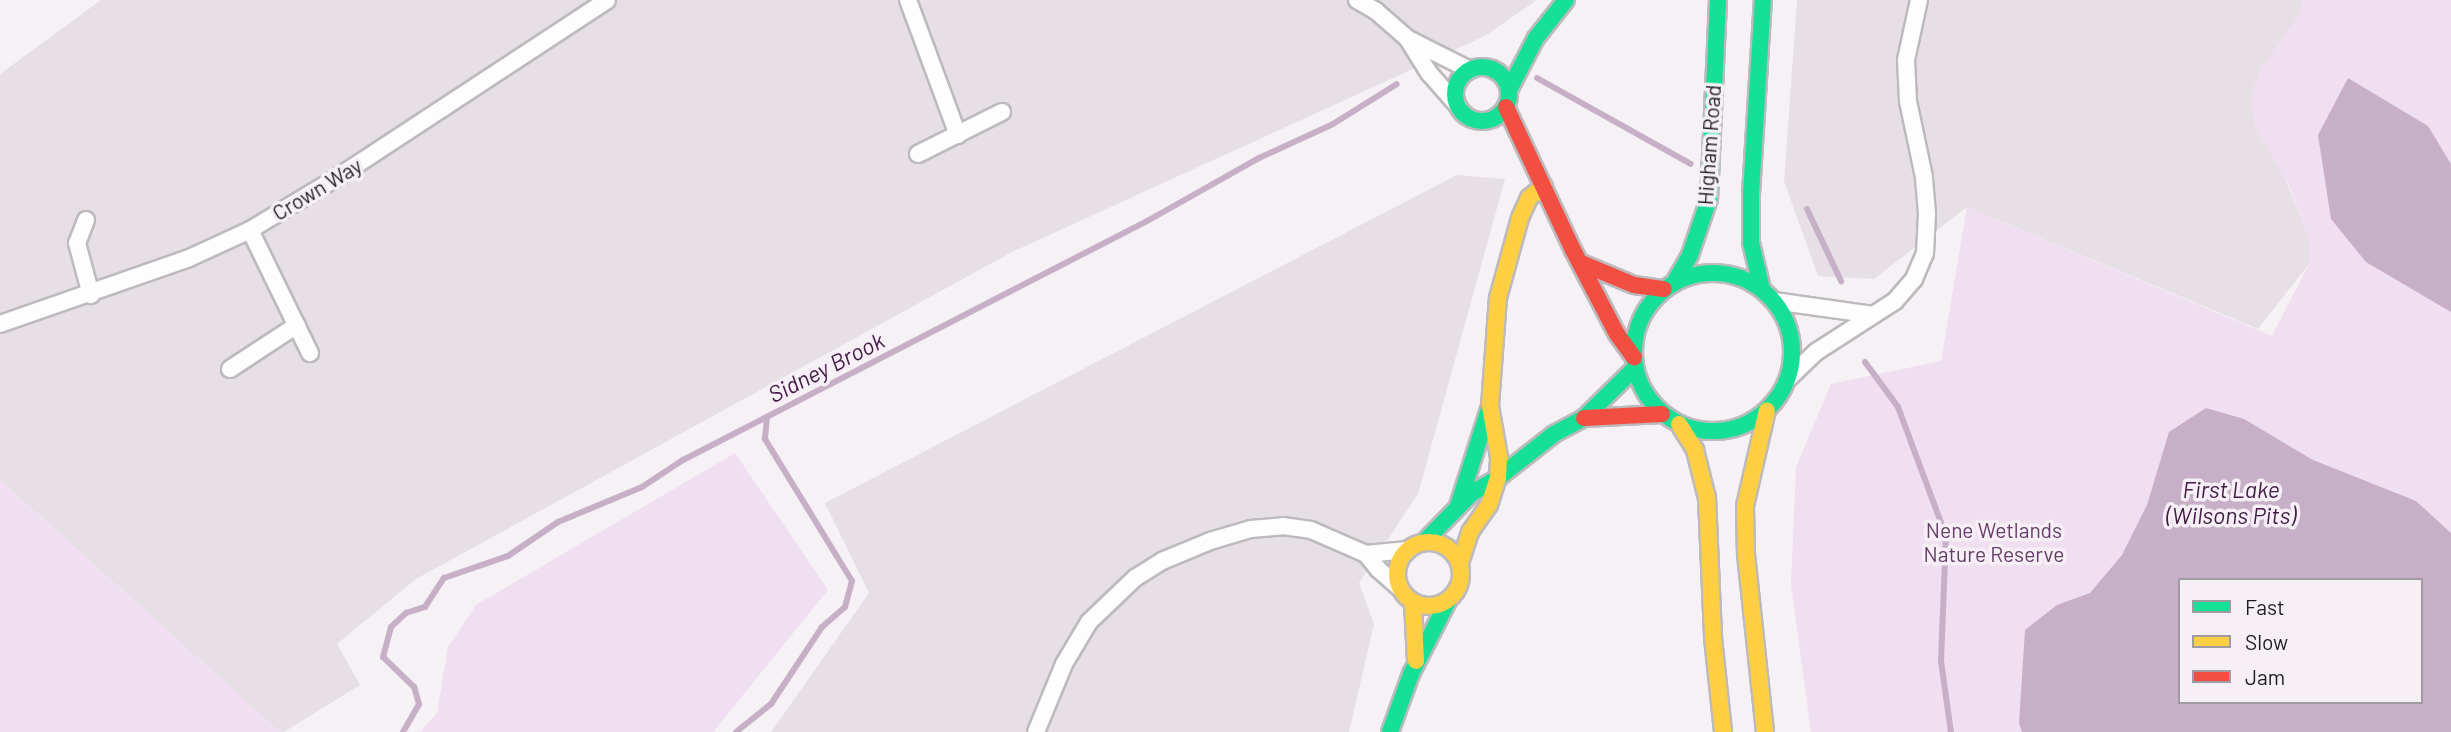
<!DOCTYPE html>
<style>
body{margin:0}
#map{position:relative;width:2451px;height:732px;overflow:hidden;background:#f5f1f5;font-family:Barlow,sans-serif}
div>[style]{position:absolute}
.built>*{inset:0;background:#e6e0e6}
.green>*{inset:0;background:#f0def1}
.water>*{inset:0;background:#c6afc7}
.stream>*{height:6px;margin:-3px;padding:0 3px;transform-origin:3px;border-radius:3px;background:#c6afc7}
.roads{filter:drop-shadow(2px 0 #bdbabd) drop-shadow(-2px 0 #bdbabd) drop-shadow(0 2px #bdbabd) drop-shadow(0 -2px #bdbabd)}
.street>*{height:16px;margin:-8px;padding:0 8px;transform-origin:8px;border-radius:8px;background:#fefdfe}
.fast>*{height:16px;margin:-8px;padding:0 8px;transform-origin:8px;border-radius:8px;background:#16e098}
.fast>.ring{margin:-8px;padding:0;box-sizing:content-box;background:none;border:16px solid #16e098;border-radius:50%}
.slow>*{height:16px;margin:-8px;padding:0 8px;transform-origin:8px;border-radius:8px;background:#ffcf43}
.slow>.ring{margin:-8px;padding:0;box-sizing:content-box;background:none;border:16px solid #ffcf43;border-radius:50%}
.jam>*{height:16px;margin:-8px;padding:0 8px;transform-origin:8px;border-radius:8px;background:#f24e42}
span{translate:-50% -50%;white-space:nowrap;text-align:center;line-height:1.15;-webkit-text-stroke:7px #f6f0f6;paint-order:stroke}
.street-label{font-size:21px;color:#1e1c1e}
.park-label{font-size:21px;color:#663c68}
.water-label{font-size:23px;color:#421a45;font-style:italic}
.legend{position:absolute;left:2178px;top:578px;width:245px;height:126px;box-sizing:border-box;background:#f6f0f6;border:2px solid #a09ba0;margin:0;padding:9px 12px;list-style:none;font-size:21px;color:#1e1c1e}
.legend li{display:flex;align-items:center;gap:14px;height:35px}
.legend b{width:35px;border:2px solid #a09ba0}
</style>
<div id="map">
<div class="built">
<i style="clip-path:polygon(101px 0,1537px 0,1485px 36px,1012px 252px,416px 579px,337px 644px,360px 685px,284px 732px,280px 732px,0 480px,0 74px)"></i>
<i style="clip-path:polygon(1797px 0,2303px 0,2286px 181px,2309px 237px,2309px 264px,2258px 329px,1967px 207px,1874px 279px,1818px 276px,1784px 181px)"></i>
<i style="clip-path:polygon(1457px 175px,1505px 179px,1418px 494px,1359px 583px,1374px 624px,1349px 732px,771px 732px,869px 593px,825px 503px)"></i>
</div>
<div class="green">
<i style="clip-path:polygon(evenodd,2303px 0,2451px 0,2451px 732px,1811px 732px,1791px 585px,1796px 467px,1831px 384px,1941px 361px,1967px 207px,2272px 336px,2309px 264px,2309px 237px,2287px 181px,2256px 129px,2252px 111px,2253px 89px,2262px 68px,2300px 13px,2303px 0,2180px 580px,2421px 580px,2421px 702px,2180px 702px,2180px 580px)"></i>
<i style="clip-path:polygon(735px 453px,828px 590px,713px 732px,420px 732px,437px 713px,448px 647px,476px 605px)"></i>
<i style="clip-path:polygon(0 480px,219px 677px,280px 732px,0 732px)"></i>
</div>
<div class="water">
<i style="clip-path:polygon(2348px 78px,2428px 126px,2451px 164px,2451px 312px,2366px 262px,2331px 219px,2318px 135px)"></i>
<i style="clip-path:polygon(evenodd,2206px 408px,2244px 419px,2313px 460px,2416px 501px,2451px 533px,2451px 732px,2022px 732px,2019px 723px,2025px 630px,2057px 605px,2090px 593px,2122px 555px,2147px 505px,2169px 432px,2206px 408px,2180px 580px,2421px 580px,2421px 702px,2180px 702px,2180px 580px)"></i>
</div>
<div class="stream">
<i style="left:1537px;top:78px;width:176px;rotate:29.2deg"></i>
<i style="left:1807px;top:209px;width:80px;rotate:64.7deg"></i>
<i style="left:1865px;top:362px;width:56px;rotate:53.7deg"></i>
<i style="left:1898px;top:407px;width:138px;rotate:69.6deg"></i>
<i style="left:1946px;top:536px;width:125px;rotate:92.3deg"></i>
<i style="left:1941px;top:661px;width:72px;rotate:82deg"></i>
<i style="left:403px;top:732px;width:32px;rotate:-60deg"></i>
<i style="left:419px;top:704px;width:18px;rotate:-106deg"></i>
<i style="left:414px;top:687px;width:43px;rotate:-135.9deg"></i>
<i style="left:383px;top:657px;width:31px;rotate:-75deg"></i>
<i style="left:391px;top:627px;width:21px;rotate:-43deg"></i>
<i style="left:406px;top:613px;width:20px;rotate:-18deg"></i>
<i style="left:425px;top:607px;width:35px;rotate:-57deg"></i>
<i style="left:444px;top:578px;width:68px;rotate:-19deg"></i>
<i style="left:508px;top:556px;width:60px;rotate:-34.2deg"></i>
<i style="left:558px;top:522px;width:91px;rotate:-22.6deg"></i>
<i style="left:642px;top:487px;width:49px;rotate:-33.4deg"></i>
<i style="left:683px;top:460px;width:524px;rotate:-27.25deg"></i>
<i style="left:1149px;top:220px;width:126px;rotate:-29.4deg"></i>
<i style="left:1259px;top:158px;width:81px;rotate:-24.7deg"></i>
<i style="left:1333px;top:124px;width:75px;rotate:-32deg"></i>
<i style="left:736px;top:732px;width:45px;rotate:-38.7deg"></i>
<i style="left:771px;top:704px;width:92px;rotate:-56.5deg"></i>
<i style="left:822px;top:627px;width:30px;rotate:-41deg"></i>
<i style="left:845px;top:607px;width:27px;rotate:-75deg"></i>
<i style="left:852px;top:581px;width:167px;rotate:-121.5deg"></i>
<i style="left:765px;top:439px;width:22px;rotate:-85deg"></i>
</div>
<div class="roads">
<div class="street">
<i style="left:908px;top:0;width:144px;rotate:69.7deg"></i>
<i style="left:1357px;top:0;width:22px;rotate:30deg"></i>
<i style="left:1376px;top:11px;width:43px;rotate:41.2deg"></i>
<i style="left:1408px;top:39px;width:69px;rotate:26.6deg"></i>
<i style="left:1409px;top:41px;width:39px;rotate:58deg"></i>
<i style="left:1430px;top:74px;width:43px;rotate:48.8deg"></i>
<i style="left:918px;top:154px;width:94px;rotate:-26.6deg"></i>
<i style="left:86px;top:220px;width:25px;rotate:111deg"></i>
<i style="left:77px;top:243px;width:54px;rotate:74.9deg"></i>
<i style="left:250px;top:230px;width:137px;rotate:64deg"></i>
<i style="left:1774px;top:301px;width:100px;rotate:8deg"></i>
<i style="left:0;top:324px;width:198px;rotate:-19.2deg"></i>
<i style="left:187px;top:259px;width:69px;rotate:-24.7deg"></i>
<i style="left:250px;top:230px;width:106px;rotate:-31.1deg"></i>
<i style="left:341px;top:175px;width:318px;rotate:-33.3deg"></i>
<i style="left:230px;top:369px;width:80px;rotate:-33.3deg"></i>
<i style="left:1789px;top:378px;width:37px;rotate:-44deg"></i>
<i style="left:1816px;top:352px;width:94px;rotate:-32.8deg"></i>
<i style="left:1895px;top:301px;width:29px;rotate:-49deg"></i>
<i style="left:1914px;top:279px;width:28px;rotate:-67deg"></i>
<i style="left:1925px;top:253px;width:40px;rotate:-87.1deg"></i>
<i style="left:1927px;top:213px;width:36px;rotate:-95deg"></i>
<i style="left:1924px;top:177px;width:78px;rotate:-101.9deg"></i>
<i style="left:1908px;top:101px;width:41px;rotate:-92.8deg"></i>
<i style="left:1906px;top:60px;width:61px;rotate:-77.8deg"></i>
<i style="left:1366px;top:554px;width:42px;rotate:-5.4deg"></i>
<i style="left:1036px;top:732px;width:74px;rotate:-67.6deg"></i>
<i style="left:1064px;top:664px;width:49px;rotate:-59.2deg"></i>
<i style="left:1089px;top:622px;width:64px;rotate:-43.7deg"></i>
<i style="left:1135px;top:578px;width:32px;rotate:-32deg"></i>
<i style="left:1162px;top:561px;width:52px;rotate:-22.6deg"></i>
<i style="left:1210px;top:541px;width:43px;rotate:-16.3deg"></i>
<i style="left:1251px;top:529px;width:32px;rotate:-5deg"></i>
<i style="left:1283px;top:526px;width:28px;rotate:8deg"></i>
<i style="left:1311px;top:530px;width:60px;rotate:23.6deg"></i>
<i style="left:1366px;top:554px;width:19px;rotate:51deg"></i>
<i style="left:1378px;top:569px;width:28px;rotate:41deg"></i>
</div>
<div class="fast">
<i class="ring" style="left:1455px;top:67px;width:38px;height:38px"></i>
<i style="left:1509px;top:90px;width:59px;rotate:-62.6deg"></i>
<i style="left:1536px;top:38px;width:48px;rotate:-51.7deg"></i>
<i class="ring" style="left:1634px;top:273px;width:142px;height:142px"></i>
<i style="left:1674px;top:283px;width:32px;rotate:-60deg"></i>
<i style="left:1690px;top:255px;width:59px;rotate:-71.3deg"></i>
<i style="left:1709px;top:199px;width:199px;rotate:-87.4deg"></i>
<i style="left:1762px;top:289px;width:47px;rotate:-103.4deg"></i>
<i style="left:1751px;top:243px;width:49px;rotate:-90deg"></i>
<i style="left:1751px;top:194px;width:194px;rotate:-86.5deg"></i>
<i style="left:1458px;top:506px;width:102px;rotate:-72.3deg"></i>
<i style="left:1424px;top:542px;width:69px;rotate:-45.6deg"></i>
<i style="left:1472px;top:493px;width:30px;rotate:-30deg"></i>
<i style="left:1498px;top:478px;width:71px;rotate:-38.2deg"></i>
<i style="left:1554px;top:434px;width:34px;rotate:-28deg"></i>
<i style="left:1584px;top:418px;width:71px;rotate:-44.4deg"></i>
<i style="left:1390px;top:732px;width:62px;rotate:-70.1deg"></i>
<i style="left:1411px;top:674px;width:82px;rotate:-63.1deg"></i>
</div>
<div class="slow">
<i style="left:1679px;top:424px;width:31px;rotate:58deg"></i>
<i style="left:1695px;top:450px;width:49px;rotate:76deg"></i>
<i style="left:1707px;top:498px;width:140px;rotate:87.5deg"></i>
<i style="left:1713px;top:638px;width:95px;rotate:83.9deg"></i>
<i class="ring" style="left:1397px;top:542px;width:48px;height:48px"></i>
<i style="left:1460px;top:563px;width:33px;rotate:-72deg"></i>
<i style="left:1470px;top:532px;width:33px;rotate:-55deg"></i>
<i style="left:1489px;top:505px;width:28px;rotate:-72deg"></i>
<i style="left:1498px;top:478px;width:21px;rotate:-87deg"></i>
<i style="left:1499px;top:457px;width:52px;rotate:-100deg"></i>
<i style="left:1490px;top:406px;width:108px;rotate:-85.8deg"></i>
<i style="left:1498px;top:298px;width:83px;rotate:-74.6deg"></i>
<i style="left:1520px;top:218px;width:22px;rotate:-66deg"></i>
<i style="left:1529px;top:198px;width:19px;rotate:-39deg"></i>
<i style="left:1413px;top:602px;width:59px;rotate:87.1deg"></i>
<i style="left:1765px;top:732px;width:178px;rotate:-96.1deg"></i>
<i style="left:1746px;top:555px;width:49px;rotate:-91.2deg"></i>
<i style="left:1745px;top:506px;width:98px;rotate:-77.1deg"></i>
</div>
<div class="jam">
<i style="left:1506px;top:107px;width:158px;rotate:64.9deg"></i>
<i style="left:1573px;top:250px;width:95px;rotate:62.4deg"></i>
<i style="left:1617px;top:334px;width:29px;rotate:54deg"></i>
<i style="left:1581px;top:263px;width:57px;rotate:22.5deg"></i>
<i style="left:1634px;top:285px;width:30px;rotate:8deg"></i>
<i style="left:1584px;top:418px;width:78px;rotate:-2.9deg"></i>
</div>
</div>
<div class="street-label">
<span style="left:1709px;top:145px;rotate:-86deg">Higham Road</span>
<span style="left:317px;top:189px;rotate:-31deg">Crown Way</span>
</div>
<div class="park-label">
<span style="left:1994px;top:542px">Nene Wetlands<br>Nature Reserve</span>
</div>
<div class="water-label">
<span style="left:826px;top:367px;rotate:-27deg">Sidney Brook</span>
<span style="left:2231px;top:502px">First Lake<br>(Wilsons Pits)</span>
</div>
<ul class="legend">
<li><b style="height:9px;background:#16e098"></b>Fast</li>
<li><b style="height:9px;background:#ffcf43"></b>Slow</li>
<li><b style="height:9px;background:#f24e42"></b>Jam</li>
</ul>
</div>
